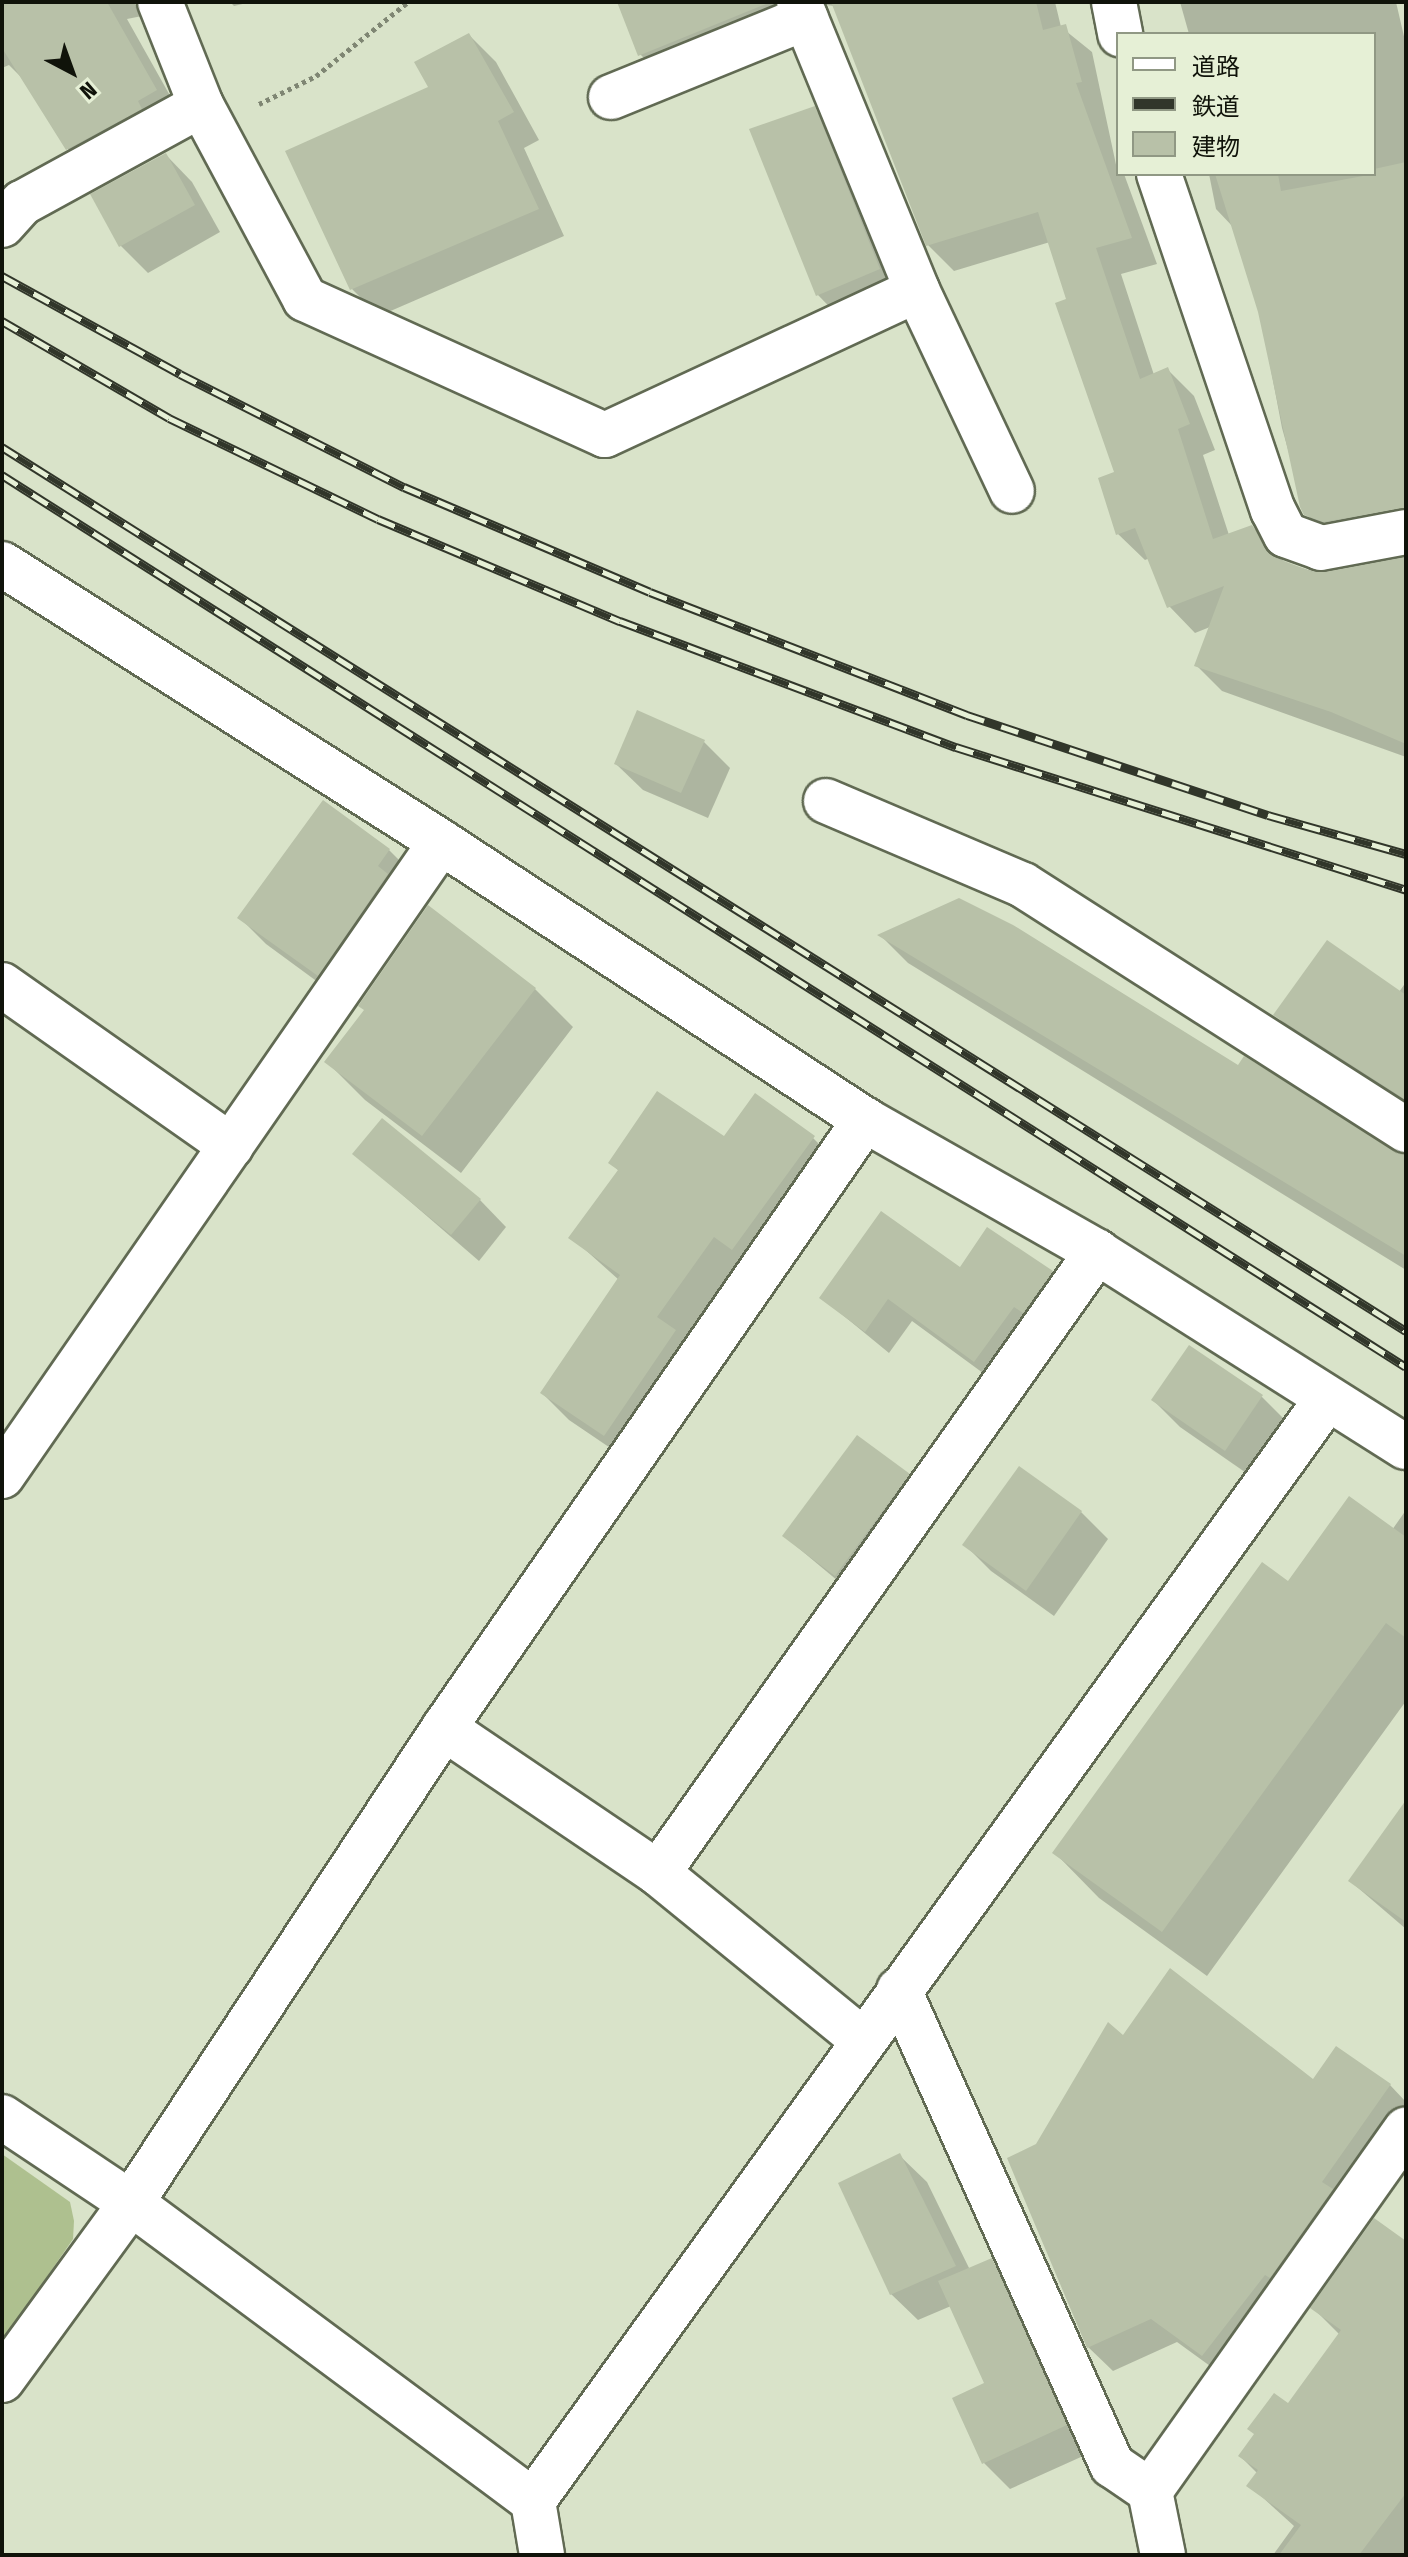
<!DOCTYPE html>
<meta charset="utf-8">
<style>
body{margin:0}
#map{position:relative;width:1408px;height:2557px;overflow:hidden;background:#d9e3c9;font-family:"Fira Sans Condensed","Noto Sans JP",sans-serif}
div>[style]{position:absolute}
.green>*{inset:0;background:#aec08f}
.shadow>*{inset:0;background:#0003}
.building>*{inset:0;background:#b8c1a8}
.path>*{height:5px;margin-top:-2.5px;transform-origin:0;background:repeating-linear-gradient(90deg,#7f8673 0 4px,transparent 0 8px)}
.roads{filter:drop-shadow(2px 0 #616a53) drop-shadow(-2px 0 #616a53) drop-shadow(0 2px #616a53) drop-shadow(0 -2px #616a53)}
.minor>*{height:44px;margin:-22px;padding:0 22px;transform-origin:22px;border-radius:22px;background:#fff}
.rail>*{height:9px;margin-top:-4.5px;transform-origin:0;background:repeating-linear-gradient(90deg,#e6f0d6 0 18px,#31362a 0 36px);box-sizing:border-box;border-block:2px solid #31362a}
span{translate:-50% -50%;white-space:nowrap;text-align:center;line-height:1.15;-webkit-text-stroke:8px #e6f0d6;paint-order:stroke}
.frame{position:absolute;inset:0;border:4px solid #10130a;pointer-events:none}
.legend{position:absolute;left:1116px;top:32px;width:260px;height:144px;box-sizing:border-box;background:#e6f0d6;border:2px solid #909884;margin:0;padding:10px 14px;list-style:none;font-size:24px;color:#10130a}
.legend li{display:flex;align-items:center;gap:16px;height:40px}
.legend b{width:40px;border:2px solid #909884}
.north{position:absolute;left:32px;top:32px;width:80px;height:80px;-webkit-text-stroke:6px #e6f0d6;paint-order:stroke;rotate:139deg;font-size:22px;font-weight:700;line-height:32px;text-align:center;color:#10130a}
.north::after{content:'';display:block;margin:auto;width:28px;height:36px;background:#10130a;clip-path:polygon(50% 0,100% 100%,50% 72%,0 100%)}
</style>
<div id="map">
<div class="green">
<i style="clip-path:polygon(2px 2154px,70px 2202px,74px 2221px,73px 2239px,2px 2342px)"></i>
</div>
<div class="shadow">
<i style="clip-path:polygon(2px 2px,134px 2px,142px 16px,127px 19px,182px 117px,94px 176px,68px 149px,24px 80px,9px 65px,2px 68px)"></i>
<i style="clip-path:polygon(230px 2px,251px 2px,234px 6px)"></i>
<i style="clip-path:polygon(619px 2px,1055px 2px,1061px 27px,1092px 52px,1118px 174px,1124px 174px,1157px 264px,1121px 274px,1154px 375px,1167px 369px,1194px 396px,1215px 450px,1203px 455px,1229px 535px,1252px 527px,1285px 563px,1325px 575px,1406px 556px,1406px 757px,1222px 691px,1196px 665px,1210px 627px,1195px 633px,1169px 606px,1150px 558px,1145px 560px,1118px 534px,1117px 473px,1050px 242px,954px 271px,928px 245px,835px 6px,817px 4px,666px 81px,640px 54px)"></i>
<i style="clip-path:polygon(1180px 2px,1396px 2px,1406px 45px,1406px 536px,1330px 538px,1306px 514px,1282px 428px,1260px 312px,1234px 228px,1216px 209px,1209px 174px,1374px 174px,1374px 34px,1189px 34px)"></i>
<i style="clip-path:polygon(469px 35px,496px 62px,539px 140px,524px 148px,564px 236px,379px 316px,352px 289px,431px 88px)"></i>
<i style="clip-path:polygon(814px 109px,841px 135px,906px 296px,844px 322px,818px 295px,752px 130px)"></i>
<i style="clip-path:polygon(166px 155px,192px 182px,220px 232px,148px 273px,121px 246px,93px 195px)"></i>
<i style="clip-path:polygon(704px 742px,730px 768px,708px 818px,643px 790px,616px 764px)"></i>
<i style="clip-path:polygon(323px 803px,389px 850px,416px 877px,345px 1002px,266px 944px,240px 918px)"></i>
<i style="clip-path:polygon(428px 907px,535px 989px,573px 1027px,461px 1173px,365px 1100px,327px 1062px,366px 1011px)"></i>
<i style="clip-path:polygon(880px 935px,1238px 1068px,1406px 1162px,1406px 1270px,908px 963px)"></i>
<i style="clip-path:polygon(1406px 982px,1406px 1107px,1300px 1040px,1276px 1015px,1399px 992px)"></i>
<i style="clip-path:polygon(725px 1138px,813px 1138px,840px 1165px,631px 1462px,569px 1420px,542px 1393px,619px 1280px,571px 1237px,619px 1171px,611px 1163px)"></i>
<i style="clip-path:polygon(355px 1154px,480px 1200px,506px 1227px,479px 1261px)"></i>
<i style="clip-path:polygon(960px 1270px,1052px 1273px,1075px 1296px,998px 1384px,912px 1321px,889px 1353px,822px 1298px)"></i>
<i style="clip-path:polygon(1262px 1397px,1288px 1423px,1252px 1477px,1180px 1427px,1153px 1400px)"></i>
<i style="clip-path:polygon(1020px 1469px,1081px 1512px,1108px 1539px,1054px 1616px,991px 1571px,965px 1545px)"></i>
<i style="clip-path:polygon(908px 1475px,935px 1502px,862px 1601px,784px 1536px)"></i>
<i style="clip-path:polygon(1406px 1510px,1406px 1701px,1207px 1976px,1099px 1898px,1055px 1853px,1288px 1583px,1392px 1530px)"></i>
<i style="clip-path:polygon(1406px 1803px,1406px 1929px,1350px 1881px)"></i>
<i style="clip-path:polygon(1123px 2038px,1313px 2081px,1390px 2085px,1406px 2102px,1406px 2122px,1228px 2379px,1177px 2342px,1113px 2371px,1088px 2347px,1038px 2146px)"></i>
<i style="clip-path:polygon(900px 2156px,927px 2182px,970px 2270px,991px 2261px,1018px 2287px,1092px 2452px,1010px 2489px,984px 2463px,986px 2384px,951px 2306px,918px 2320px,891px 2294px)"></i>
<i style="clip-path:polygon(1406px 2244px,1406px 2555px,1273px 2555px,1294px 2526px,1249px 2485px,1258px 2474px,1240px 2456px,1288px 2406px,1340px 2335px,1313px 2308px)"></i>
</div>
<div class="building">
<i style="clip-path:polygon(2px 2px,107px 2px,157px 90px,138px 101px,142px 109px,66px 150px,2px 48px)"></i>
<i style="clip-path:polygon(617px 2px,765px 2px,766px 4px,638px 56px)"></i>
<i style="clip-path:polygon(831px 2px,1036px 2px,1043px 30px,1066px 24px,1082px 82px,1076px 83px,1132px 238px,1096px 248px,1140px 379px,1168px 367px,1190px 424px,1178px 429px,1213px 539px,1252px 525px,1276px 558px,1313px 572px,1406px 557px,1406px 744px,1331px 712px,1194px 666px,1224px 586px,1167px 608px,1135px 528px,1116px 535px,1098px 478px,1114px 472px,1055px 303px,1066px 299px,1038px 212px,926px 246px)"></i>
<i style="clip-path:polygon(469px 33px,514px 112px,498px 121px,539px 209px,350px 290px,285px 151px,428px 87px,414px 62px)"></i>
<i style="clip-path:polygon(815px 106px,880px 269px,816px 296px,749px 129px)"></i>
<i style="clip-path:polygon(166px 153px,195px 205px,119px 247px,90px 194px)"></i>
<i style="clip-path:polygon(1406px 162px,1406px 508px,1323px 522px,1304px 515px,1300px 507px,1258px 312px,1215px 174px,1278px 174px,1281px 191px,1374px 174px,1374px 169px)"></i>
<i style="clip-path:polygon(637px 710px,705px 740px,681px 793px,614px 764px)"></i>
<i style="clip-path:polygon(323px 800px,390px 849px,378px 866px,388px 874px,318px 976px,237px 918px)"></i>
<i style="clip-path:polygon(959px 898px,1013px 925px,1238px 1065px,1244px 1056px,1406px 1155px,1406px 1256px,877px 935px)"></i>
<i style="clip-path:polygon(428px 905px,536px 988px,422px 1136px,324px 1062px,364px 1010px,358px 1006px)"></i>
<i style="clip-path:polygon(1327px 940px,1406px 995px,1406px 1100px,1273px 1015px)"></i>
<i style="clip-path:polygon(657px 1091px,724px 1136px,755px 1093px,815px 1136px,732px 1250px,714px 1237px,657px 1317px,676px 1330px,604px 1436px,540px 1393px,620px 1275px,568px 1238px,618px 1170px,608px 1163px)"></i>
<i style="clip-path:polygon(382px 1118px,481px 1199px,451px 1235px,352px 1154px)"></i>
<i style="clip-path:polygon(881px 1211px,960px 1267px,987px 1227px,1053px 1271px,1023px 1313px,1014px 1307px,974px 1362px,888px 1299px,865px 1332px,819px 1298px)"></i>
<i style="clip-path:polygon(1189px 1345px,1263px 1395px,1225px 1451px,1151px 1400px)"></i>
<i style="clip-path:polygon(857px 1435px,910px 1474px,835px 1576px,782px 1536px)"></i>
<i style="clip-path:polygon(1019px 1466px,1082px 1511px,1026px 1591px,962px 1545px)"></i>
<i style="clip-path:polygon(1349px 1496px,1406px 1537px,1406px 1638px,1386px 1623px,1162px 1932px,1052px 1853px,1262px 1562px,1288px 1581px)"></i>
<i style="clip-path:polygon(1406px 1800px,1406px 1922px,1348px 1881px)"></i>
<i style="clip-path:polygon(1170px 1968px,1313px 2079px,1336px 2046px,1391px 2084px,1322px 2182px,1333px 2189px,1270px 2278px,1265px 2275px,1202px 2356px,1151px 2319px,1087px 2348px,1007px 2158px,1036px 2144px,1108px 2022px,1123px 2035px)"></i>
<i style="clip-path:polygon(900px 2153px,956px 2266px,890px 2295px,838px 2183px)"></i>
<i style="clip-path:polygon(1374px 2218px,1406px 2241px,1406px 2493px,1359px 2555px,1279px 2555px,1301px 2525px,1246px 2486px,1258px 2470px,1238px 2456px,1254px 2434px,1247px 2429px,1274px 2393px,1288px 2403px,1341px 2330px,1310px 2308px)"></i>
<i style="clip-path:polygon(992px 2258px,1067px 2425px,982px 2464px,952px 2398px,984px 2383px,938px 2281px)"></i>
</div>
<div class="path">
<i style="left:259px;top:104px;width:64px;rotate:-26.2deg"></i>
<i style="left:316px;top:76px;width:118px;rotate:-38.8deg"></i>
</div>
<div class="roads">
<div class="minor">
<i style="left:160px;top:2px;width:111px;rotate:68.3deg"></i>
<i style="left:201px;top:105px;width:220px;rotate:61.8deg"></i>
<i style="left:305px;top:299px;width:329px;rotate:24.4deg"></i>
<i style="left:605px;top:435px;width:344px;rotate:-24.9deg"></i>
<i style="left:799px;top:2px;width:311px;rotate:67.7deg"></i>
<i style="left:917px;top:290px;width:222px;rotate:64.7deg"></i>
<i style="left:1114px;top:2px;width:33px;rotate:79deg"></i>
<i style="left:611px;top:97px;width:210px;rotate:-22.1deg"></i>
<i style="left:1159px;top:174px;width:355px;rotate:71.3deg"></i>
<i style="left:1273px;top:510px;width:28px;rotate:63deg"></i>
<i style="left:1286px;top:535px;width:37px;rotate:20deg"></i>
<i style="left:1321px;top:548px;width:86px;rotate:-10.7deg"></i>
<i style="left:2px;top:225px;width:30px;rotate:-48deg"></i>
<i style="left:22px;top:203px;width:204px;rotate:-28.7deg"></i>
<i style="left:2px;top:564px;width:520px;rotate:32.34deg"></i>
<i style="left:441px;top:842px;width:507px;rotate:33.25deg"></i>
<i style="left:865px;top:1120px;width:267px;rotate:29.6deg"></i>
<i style="left:1097px;top:1252px;width:365px;rotate:32.3deg"></i>
<i style="left:826px;top:801px;width:214px;rotate:23.1deg"></i>
<i style="left:1023px;top:885px;width:455px;rotate:32.6deg"></i>
<i style="left:2px;top:985px;width:280px;rotate:35.1deg"></i>
<i style="left:2px;top:1476px;width:771px;rotate:-55.3deg"></i>
<i style="left:444px;top:1728px;width:258px;rotate:34.1deg"></i>
<i style="left:658px;top:1873px;width:264px;rotate:39.2deg"></i>
<i style="left:658px;top:1873px;width:761px;rotate:-54.74deg"></i>
<i style="left:899px;top:1990px;width:521px;rotate:65.85deg"></i>
<i style="left:1112px;top:2465px;width:46px;rotate:34.4deg"></i>
<i style="left:2px;top:2117px;width:155px;rotate:33.7deg"></i>
<i style="left:131px;top:2203px;width:500px;rotate:36.55deg"></i>
<i style="left:533px;top:2501px;width:55px;rotate:80.5deg"></i>
<i style="left:2px;top:2380px;width:219px;rotate:-53.9deg"></i>
<i style="left:131px;top:2203px;width:569px;rotate:-56.62deg"></i>
<i style="left:444px;top:1728px;width:740px;rotate:-55.3deg"></i>
<i style="left:533px;top:2501px;width:1358px;rotate:-54.23deg"></i>
<i style="left:1163px;top:2555px;width:65px;rotate:-101.5deg"></i>
<i style="left:1150px;top:2491px;width:443px;rotate:-54.7deg"></i>
</div>
</div>
<div class="rail">
<i style="left:2px;top:276px;width:203px;rotate:28.8deg"></i>
<i style="left:180px;top:374px;width:251px;rotate:26.8deg"></i>
<i style="left:404px;top:487px;width:267px;rotate:23.1deg"></i>
<i style="left:650px;top:592px;width:340px;rotate:21.2deg"></i>
<i style="left:967px;top:715px;width:317px;rotate:18.4deg"></i>
<i style="left:1268px;top:815px;width:143px;rotate:15.8deg"></i>
<i style="left:2px;top:321px;width:193px;rotate:30.1deg"></i>
<i style="left:169px;top:418px;width:232px;rotate:25.8deg"></i>
<i style="left:378px;top:519px;width:263px;rotate:22.9deg"></i>
<i style="left:620px;top:621px;width:359px;rotate:20.6deg"></i>
<i style="left:956px;top:747px;width:472px;rotate:17.6deg"></i>
<i style="left:2px;top:447px;width:1659px;rotate:32.2deg"></i>
<i style="left:2px;top:475px;width:1663px;rotate:32.43deg"></i>
</div>
<div class="frame"></div>
<ul class="legend">
<li><b style="height:10px;background:#fff"></b>道路</li>
<li><b style="height:10px;background:#31362a"></b>鉄道</li>
<li><b style="height:22px;background:#b8c1a8"></b>建物</li>
</ul>
<div class="north">N</div>
</div>
